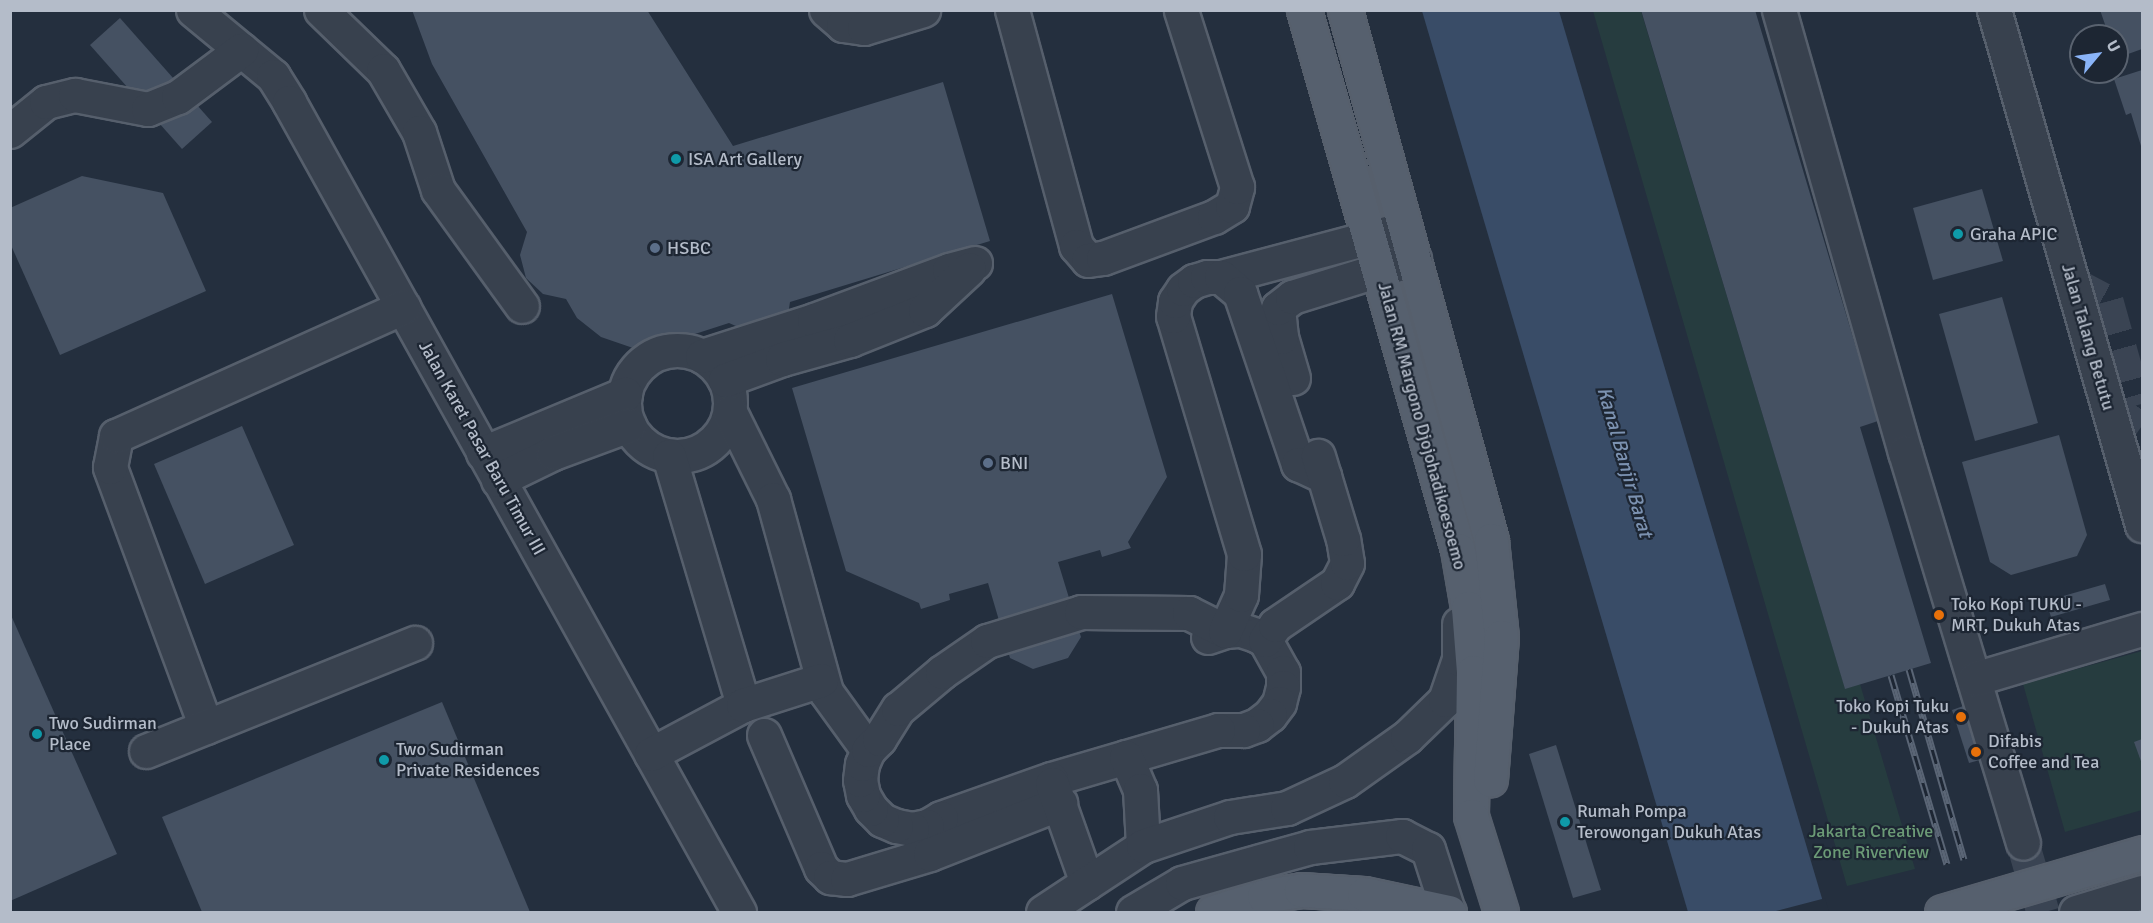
<!DOCTYPE html>
<style>
body{margin:0}
#map{position:relative;width:2153px;height:923px;overflow:hidden;background:#242f3e;font-family:Signika,sans-serif}
div>[style]{position:absolute}
.green>*{inset:0;background:#263c3f}
.water>*{inset:0;background:#394c67}
.pier>*{inset:0;background:#242f3e}
.building>*{inset:0;background:#455162}
.minor-tunnel>*{height:33px;margin-top:-16.5px;transform-origin:0;background:repeating-linear-gradient(90deg,#3a4453 0 33px,transparent 0 49px)}
.roads{filter:drop-shadow(2px 0 #565f6c) drop-shadow(-2px 0 #565f6c) drop-shadow(0 2px #565f6c) drop-shadow(0 -2px #565f6c)}
.minor>*{height:33px;margin:-16.5px;padding:0 16.5px;transform-origin:16.5px;border-radius:16.5px;background:#38414e}
.minor>.ring{margin:-16.5px;padding:0;box-sizing:content-box;background:none;border:33px solid #38414e;border-radius:50%}
.major>*{height:33px;margin:-16.5px;padding:0 16.5px;transform-origin:16.5px;border-radius:16.5px;background:#56606e}
.rail>*{height:7px;margin-top:-3.5px;transform-origin:0;background:repeating-linear-gradient(90deg,#1d2633 0 14px,#5a6575 0 28px);box-sizing:border-box;border-block:2px solid #5a6575}
.dots>*{width:16px;height:16px;translate:-50% -50%;box-sizing:border-box;border:3px solid #1d2633;border-radius:50%}
span{translate:-50% -50%;white-space:nowrap;text-align:center;line-height:1.15;-webkit-text-stroke:4.5px #1d2633;paint-order:stroke}
.poi-label{font-size:18px;color:#b4bcc9}
.left{translate:0 -50%;text-align:left}
.right{translate:-100% -50%;text-align:right}
.street-label{font-size:18px;color:#b4bcc9}
.park-label{font-size:18px;color:#6b9a76}
.water-label{font-size:20px;color:#7c92b1;font-style:italic}
.frame{position:absolute;inset:0;border:12px solid #b4bcc9;pointer-events:none}
.north{position:absolute;left:2069px;top:24px;width:60px;height:60px;box-sizing:border-box;background:#1d2633;border:2px solid #59626f;border-radius:50%;rotate:61deg;font-size:16px;font-weight:700;line-height:24px;text-align:center;color:#b4bcc9}
.north::after{content:'';display:block;margin:auto;width:21px;height:27px;background:#8ab4f8;clip-path:polygon(50% 0,100% 100%,50% 72%,0 100%)}
</style>
<div id="map">
<div class="green">
<i style="clip-path:polygon(1593px 11px,1641px 11px,1845px 688px,1860px 684px,1915px 869px,1847px 886px)"></i>
<i style="clip-path:polygon(2142px 651px,2142px 810px,2065px 832px,2023px 684px)"></i>
</div>
<div class="water">
<i style="clip-path:polygon(1422px 11px,1559px 11px,1826px 912px,1688px 912px)"></i>
</div>
<div class="pier">
<i style="clip-path:polygon(1825px 898px,1829px 912px,1772px 912px,1822px 899px)"></i>
</div>
<div class="building">
<i style="clip-path:polygon(412px 10px,647px 10px,733px 146px,943px 82px,990px 241px,790px 302px,787px 321px,745px 330px,729px 323px,664px 344px,633px 348px,601px 337px,577px 318px,566px 299px,543px 294px,526px 278px,520px 255px,527px 232px,432px 64px)"></i>
<i style="clip-path:polygon(1641px 10px,1755px 10px,1878px 421px,1860px 427px,1931px 663px,1845px 689px)"></i>
<i style="clip-path:polygon(2100px 10px,2142px 10px,2142px 49px,2117px 58px,2117px 36px,2109px 36px)"></i>
<i style="clip-path:polygon(120px 18px,212px 122px,182px 149px,90px 45px)"></i>
<i style="clip-path:polygon(2142px 70px,2142px 146px,2141px 146px,2131px 113px,2126px 115px,2114px 79px)"></i>
<i style="clip-path:polygon(82px 176px,163px 193px,206px 291px,60px 355px,10px 243px,10px 208px)"></i>
<i style="clip-path:polygon(1982px 189px,2003px 261px,1933px 280px,1913px 208px)"></i>
<i style="clip-path:polygon(1112px 294px,1167px 477px,1128px 542px,1131px 548px,1102px 557px,1100px 550px,1058px 562px,1081px 637px,1068px 658px,1033px 669px,1010px 658px,988px 583px,949px 594px,950px 600px,921px 609px,919px 603px,846px 571px,792px 388px)"></i>
<i style="clip-path:polygon(2002px 297px,2038px 423px,1975px 441px,1939px 314px)"></i>
<i style="clip-path:polygon(242px 426px,294px 545px,205px 584px,154px 464px)"></i>
<i style="clip-path:polygon(2059px 435px,2087px 535px,2077px 556px,2011px 575px,1990px 562px,1962px 462px)"></i>
<i style="clip-path:polygon(2105px 584px,2110px 600px,2051px 617px,2046px 601px)"></i>
<i style="clip-path:polygon(10px 613px,117px 854px,10px 901px)"></i>
<i style="clip-path:polygon(442px 702px,530px 912px,202px 912px,162px 817px)"></i>
<i style="clip-path:polygon(1969px 704px,1987px 758px,1969px 763px,1952px 710px)"></i>
<i style="clip-path:polygon(2142px 739px,2142px 764px,2134px 742px)"></i>
<i style="clip-path:polygon(1556px 745px,1601px 890px,1573px 898px,1529px 754px)"></i>
</div>
<div class="minor-tunnel">
<i style="left:2073px;top:283px;width:38px;rotate:28deg"></i>
<i style="left:2107px;top:301px;width:108px;rotate:74.4deg"></i>
<i style="left:2136px;top:405px;width:35px;rotate:125deg"></i>
<i style="left:2023px;top:843px;width:72px;rotate:73.8deg"></i>
</div>
<div class="roads">
<div class="minor">
<i style="left:193px;top:10px;width:104px;rotate:39.5deg"></i>
<i style="left:273px;top:76px;width:31px;rotate:58deg"></i>
<i style="left:289px;top:102px;width:927px;rotate:60.95deg"></i>
<i style="left:321px;top:10px;width:86px;rotate:44.1deg"></i>
<i style="left:383px;top:70px;width:72px;rotate:59.9deg"></i>
<i style="left:419px;top:132px;width:61px;rotate:71.9deg"></i>
<i style="left:438px;top:190px;width:143px;rotate:54.1deg"></i>
<i style="left:826px;top:10px;width:23px;rotate:41deg"></i>
<i style="left:843px;top:25px;width:21px;rotate:8deg"></i>
<i style="left:864px;top:28px;width:62px;rotate:-17deg"></i>
<i style="left:1012px;top:10px;width:245px;rotate:74.8deg"></i>
<i style="left:1076px;top:246px;width:18px;rotate:49deg"></i>
<i style="left:1088px;top:260px;width:15px;rotate:-8deg"></i>
<i style="left:1103px;top:258px;width:118px;rotate:-20.3deg"></i>
<i style="left:1214px;top:217px;width:21px;rotate:-31deg"></i>
<i style="left:1232px;top:206px;width:20px;rotate:-75deg"></i>
<i style="left:1237px;top:187px;width:186px;rotate:-107.6deg"></i>
<i style="left:1779px;top:10px;width:460px;rotate:74.1deg"></i>
<i style="left:1905px;top:452px;width:408px;rotate:73.2deg"></i>
<i style="left:1994px;top:10px;width:536px;rotate:73.97deg"></i>
<i style="left:10px;top:131px;width:46px;rotate:-38.9deg"></i>
<i style="left:46px;top:102px;width:30px;rotate:-14deg"></i>
<i style="left:75px;top:95px;width:74px;rotate:10.9deg"></i>
<i style="left:148px;top:109px;width:32px;rotate:-22deg"></i>
<i style="left:178px;top:97px;width:79px;rotate:-36.7deg"></i>
<i style="left:1221px;top:277px;width:190px;rotate:-14.9deg"></i>
<i class="ring" style="left:624px;top:350px;width:73px;height:73px"></i>
<i style="left:702px;top:356px;width:118px;rotate:-17.8deg"></i>
<i style="left:814px;top:320px;width:144px;rotate:-20.3deg"></i>
<i style="left:949px;top:270px;width:27px;rotate:-15deg"></i>
<i style="left:1293px;top:378px;width:43px;rotate:-106.3deg"></i>
<i style="left:1281px;top:337px;width:29px;rotate:-96deg"></i>
<i style="left:1278px;top:308px;width:18px;rotate:-38deg"></i>
<i style="left:1292px;top:297px;width:128px;rotate:-17.3deg"></i>
<i style="left:725px;top:380px;width:61px;rotate:-20.2deg"></i>
<i style="left:782px;top:359px;width:71px;rotate:-15.6deg"></i>
<i style="left:850px;top:340px;width:81px;rotate:-21.8deg"></i>
<i style="left:925px;top:310px;width:60px;rotate:-43deg"></i>
<i style="left:730px;top:412px;width:97px;rotate:63.7deg"></i>
<i style="left:773px;top:499px;width:200px;rotate:74.6deg"></i>
<i style="left:826px;top:692px;width:72px;rotate:54.1deg"></i>
<i style="left:483px;top:453px;width:154px;rotate:-22.6deg"></i>
<i style="left:669px;top:456px;width:260px;rotate:73.4deg"></i>
<i style="left:498px;top:480px;width:61px;rotate:-26.1deg"></i>
<i style="left:553px;top:453px;width:81px;rotate:-20.2deg"></i>
<i style="left:1208px;top:637px;width:18px;rotate:-19deg"></i>
<i style="left:1225px;top:631px;width:16px;rotate:-4deg"></i>
<i style="left:1241px;top:630px;width:16px;rotate:18deg"></i>
<i style="left:1256px;top:635px;width:10px;rotate:29deg"></i>
<i style="left:1265px;top:640px;width:37px;rotate:61deg"></i>
<i style="left:1283px;top:672px;width:15px;rotate:90deg"></i>
<i style="left:1283px;top:687px;width:16px;rotate:104deg"></i>
<i style="left:1279px;top:703px;width:15px;rotate:127deg"></i>
<i style="left:1270px;top:715px;width:16px;rotate:142deg"></i>
<i style="left:1257px;top:725px;width:15px;rotate:160deg"></i>
<i style="left:1243px;top:730px;width:25px;rotate:180deg"></i>
<i style="left:1218px;top:730px;width:174px;rotate:163.6deg"></i>
<i style="left:1051px;top:779px;width:117px;rotate:160.5deg"></i>
<i style="left:941px;top:818px;width:16px;rotate:150deg"></i>
<i style="left:927px;top:826px;width:15px;rotate:169deg"></i>
<i style="left:912px;top:829px;width:16px;rotate:-169deg"></i>
<i style="left:896px;top:826px;width:15px;rotate:-157deg"></i>
<i style="left:882px;top:820px;width:16px;rotate:-135deg"></i>
<i style="left:871px;top:809px;width:16px;rotate:-120deg"></i>
<i style="left:863px;top:795px;width:15px;rotate:-101deg"></i>
<i style="left:860px;top:780px;width:16px;rotate:-83deg"></i>
<i style="left:862px;top:764px;width:15px;rotate:-67deg"></i>
<i style="left:868px;top:750px;width:16px;rotate:-45deg"></i>
<i style="left:879px;top:739px;width:36px;rotate:-58deg"></i>
<i style="left:898px;top:709px;width:57px;rotate:-40.1deg"></i>
<i style="left:942px;top:672px;width:55px;rotate:-34.6deg"></i>
<i style="left:987px;top:641px;width:98px;rotate:-17.1deg"></i>
<i style="left:1081px;top:612px;width:108px;rotate:0.5deg"></i>
<i style="left:1189px;top:613px;width:40px;rotate:26.6deg"></i>
<i style="left:1225px;top:631px;width:39px;rotate:-66deg"></i>
<i style="left:1241px;top:595px;width:41px;rotate:-85.8deg"></i>
<i style="left:1244px;top:554px;width:248px;rotate:-106.6deg"></i>
<i style="left:1173px;top:316px;width:15px;rotate:-82deg"></i>
<i style="left:1175px;top:301px;width:14px;rotate:-56deg"></i>
<i style="left:1183px;top:289px;width:14px;rotate:-36deg"></i>
<i style="left:1194px;top:281px;width:14px;rotate:-17deg"></i>
<i style="left:1207px;top:277px;width:14px"></i>
<i style="left:1221px;top:277px;width:25px;rotate:40deg"></i>
<i style="left:1240px;top:293px;width:181px;rotate:71.3deg"></i>
<i style="left:1298px;top:464px;width:29px;rotate:25deg"></i>
<i style="left:1265px;top:640px;width:18px;rotate:-56deg"></i>
<i style="left:1275px;top:625px;width:75px;rotate:-34.1deg"></i>
<i style="left:1337px;top:583px;width:22px;rotate:-63deg"></i>
<i style="left:1347px;top:563px;width:24px;rotate:-99deg"></i>
<i style="left:1343px;top:539px;width:87px;rotate:-106.8deg"></i>
<i style="left:1974px;top:679px;width:175px;rotate:-16.6deg"></i>
<i style="left:206px;top:727px;width:277px;rotate:-110.3deg"></i>
<i style="left:110px;top:467px;width:32px;rotate:-79deg"></i>
<i style="left:116px;top:436px;width:315px;rotate:-24.2deg"></i>
<i style="left:764px;top:735px;width:145px;rotate:66.8deg"></i>
<i style="left:821px;top:868px;width:13px;rotate:45deg"></i>
<i style="left:830px;top:877px;width:17px;rotate:7deg"></i>
<i style="left:847px;top:879px;width:87px;rotate:-16.8deg"></i>
<i style="left:930px;top:854px;width:140px;rotate:-21.4deg"></i>
<i style="left:146px;top:751px;width:290px;rotate:-21.9deg"></i>
<i style="left:651px;top:754px;width:104px;rotate:-28deg"></i>
<i style="left:743px;top:705px;width:82px;rotate:-17.8deg"></i>
<i style="left:1126px;top:757px;width:36px;rotate:67deg"></i>
<i style="left:1140px;top:790px;width:56px;rotate:86.9deg"></i>
<i style="left:1052px;top:784px;width:105px;rotate:70.5deg"></i>
<i style="left:1043px;top:912px;width:120px;rotate:-33.4deg"></i>
<i style="left:1143px;top:846px;width:92px;rotate:-18.4deg"></i>
<i style="left:1230px;top:817px;width:58px;rotate:-9deg"></i>
<i style="left:1287px;top:808px;width:64px;rotate:-25deg"></i>
<i style="left:1345px;top:781px;width:76px;rotate:-35.4deg"></i>
<i style="left:1407px;top:737px;width:53px;rotate:-44.2deg"></i>
<i style="left:1445px;top:700px;width:43px;rotate:-71.1deg"></i>
<i style="left:1459px;top:659px;width:35px;rotate:-90deg"></i>
<i style="left:1133px;top:912px;width:57px;rotate:-30.6deg"></i>
<i style="left:1182px;top:883px;width:133px;rotate:-15.7deg"></i>
<i style="left:1310px;top:847px;width:93px;rotate:-6.8deg"></i>
<i style="left:1402px;top:836px;width:29px;rotate:27deg"></i>
<i style="left:1428px;top:849px;width:65px;rotate:72.1deg"></i>
<i style="left:2076px;top:912px;width:69px;rotate:-16.9deg"></i>
</div>
<div class="major">
<i style="left:1304px;top:10px;width:562px;rotate:74.08deg"></i>
<i style="left:1458px;top:550px;width:59px;rotate:80.2deg"></i>
<i style="left:1468px;top:608px;width:64px;rotate:85.5deg"></i>
<i style="left:1473px;top:672px;width:144px;rotate:90.8deg"></i>
<i style="left:1471px;top:816px;width:101px;rotate:72.6deg"></i>
<i style="left:1345px;top:10px;width:550px;rotate:74.6deg"></i>
<i style="left:1491px;top:540px;width:98px;rotate:84.1deg"></i>
<i style="left:1501px;top:637px;width:143px;rotate:94.4deg"></i>
<i style="left:1213px;top:912px;width:53px;rotate:-17.4deg"></i>
<i style="left:1264px;top:896px;width:37px;rotate:-9deg"></i>
<i style="left:1301px;top:890px;width:63px;rotate:3.6deg"></i>
<i style="left:1364px;top:894px;width:87px;rotate:12deg"></i>
<i style="left:1942px;top:912px;width:209px;rotate:-16.4deg"></i>
</div>
</div>
<div class="rail">
<i style="left:1909px;top:669px;width:198px;rotate:73.9deg"></i>
<i style="left:1891px;top:675px;width:197px;rotate:73.5deg"></i>
</div>
<div class="dots">
<i style="left:676px;top:159px;background:#0f9aa8"></i>
<i style="left:1958px;top:234px;background:#0f9aa8"></i>
<i style="left:655px;top:248px;background:#5c6f8a"></i>
<i style="left:988px;top:463px;background:#5c6f8a"></i>
<i style="left:1939px;top:615px;background:#e8710a"></i>
<i style="left:1961px;top:717px;background:#e8710a"></i>
<i style="left:37px;top:734px;background:#0f9aa8"></i>
<i style="left:1976px;top:752px;background:#e8710a"></i>
<i style="left:384px;top:760px;background:#0f9aa8"></i>
<i style="left:1565px;top:822px;background:#0f9aa8"></i>
</div>
<div class="poi-label">
<span class="left" style="left:688px;top:159px">ISA Art Gallery</span>
<span class="left" style="left:1970px;top:234px">Graha APIC</span>
<span class="left" style="left:667px;top:248px">HSBC</span>
<span class="left" style="left:1000px;top:463px">BNI</span>
<span class="left" style="left:1951px;top:615px">Toko Kopi TUKU -<br>MRT, Dukuh Atas</span>
<span class="right" style="left:1949px;top:717px">Toko Kopi Tuku<br>- Dukuh Atas</span>
<span class="left" style="left:49px;top:734px">Two Sudirman<br>Place</span>
<span class="left" style="left:1988px;top:752px">Difabis<br>Coffee and Tea</span>
<span class="left" style="left:396px;top:760px">Two Sudirman<br>Private Residences</span>
<span class="left" style="left:1577px;top:822px">Rumah Pompa<br>Terowongan Dukuh Atas</span>
</div>
<div class="street-label">
<span style="left:2088px;top:337px;rotate:74deg">Jalan Talang Betutu</span>
<span style="left:1422px;top:426px;rotate:75deg">Jalan RM Margono Djojohadikoesoemo</span>
<span style="left:482px;top:448px;rotate:61deg">Jalan Karet Pasar Baru Timur III</span>
</div>
<div class="park-label">
<span style="left:1871px;top:842px">Jakarta Creative<br>Zone Riverview</span>
</div>
<div class="water-label">
<span style="left:1625px;top:462px;rotate:74deg">Kanal Banjir Barat</span>
</div>
<div class="frame"></div>
<div class="north">U</div>
</div>
